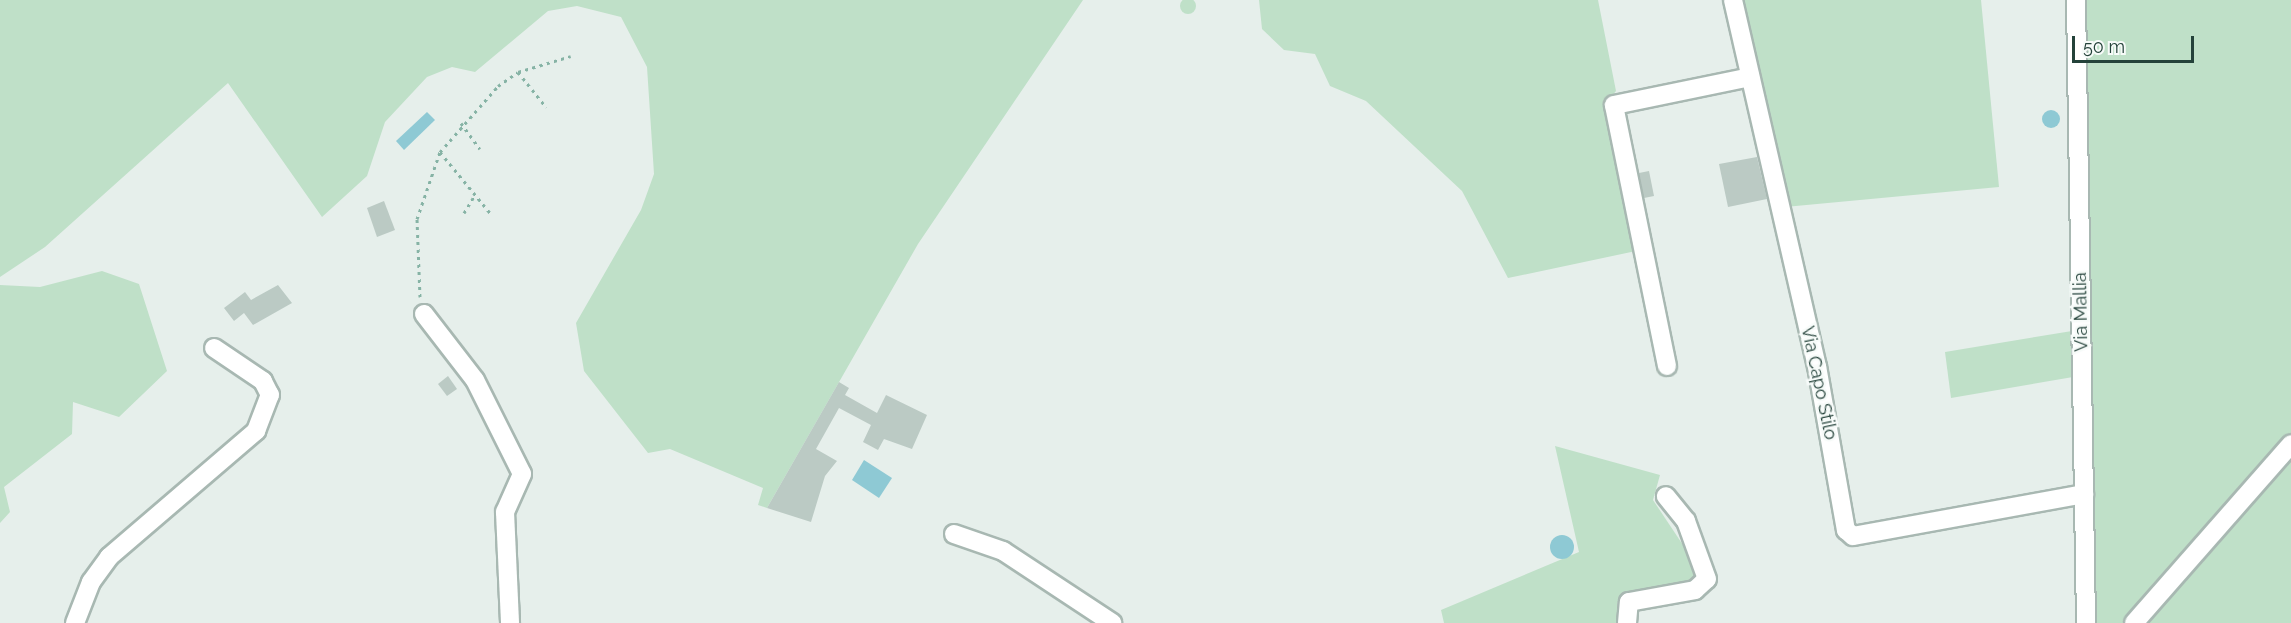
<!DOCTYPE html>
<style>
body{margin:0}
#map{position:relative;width:2291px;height:623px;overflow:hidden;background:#e6efeb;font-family:Raleway,sans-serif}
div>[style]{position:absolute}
.green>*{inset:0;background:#bfe0c8}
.round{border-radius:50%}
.water>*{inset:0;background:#8ec9d4}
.building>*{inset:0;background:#bbcac4}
.path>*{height:3px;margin-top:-1.5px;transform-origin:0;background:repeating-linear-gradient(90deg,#86b3a5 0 3px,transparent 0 7.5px)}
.roads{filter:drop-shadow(2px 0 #a8b8b2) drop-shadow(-2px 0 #a8b8b2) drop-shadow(0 2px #a8b8b2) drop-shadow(0 -2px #a8b8b2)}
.minor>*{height:18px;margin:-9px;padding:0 9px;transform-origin:9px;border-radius:9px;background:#fff}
span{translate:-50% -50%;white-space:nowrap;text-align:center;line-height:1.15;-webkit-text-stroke:5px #f7fbf9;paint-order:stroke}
.street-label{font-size:18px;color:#24423a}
.scale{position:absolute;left:2072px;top:36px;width:122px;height:27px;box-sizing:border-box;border:3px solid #24423a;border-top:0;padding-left:8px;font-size:18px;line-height:21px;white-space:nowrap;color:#24423a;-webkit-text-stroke:4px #f7fbf9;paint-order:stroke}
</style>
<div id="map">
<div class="green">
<i class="round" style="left:1180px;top:-2px;width:16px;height:16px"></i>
<i style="clip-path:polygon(0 0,1083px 0,918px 244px,767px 508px,758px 505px,763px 488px,670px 449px,648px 453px,584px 371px,576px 323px,641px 210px,654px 174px,647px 67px,621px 17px,577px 6px,548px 11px,475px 72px,452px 67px,427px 77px,385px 122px,367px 176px,322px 217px,228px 83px,45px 247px,0 277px)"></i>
<i style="clip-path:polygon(1259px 0,1598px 0,1616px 91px,1605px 104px,1636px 251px,1508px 278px,1462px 191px,1366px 101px,1330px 86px,1315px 54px,1284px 50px,1262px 29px)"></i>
<i style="clip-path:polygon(1738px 0,1981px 0,1999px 187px,1785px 207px)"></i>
<i style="clip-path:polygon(2083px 0,2291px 0,2291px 437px,2129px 623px,2092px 623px)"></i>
<i style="clip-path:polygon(102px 271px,139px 284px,167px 371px,119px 417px,73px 402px,72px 434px,4px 487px,10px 512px,0 523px,0 285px,40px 287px)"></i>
<i style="clip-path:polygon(2072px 331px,2073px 377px,1951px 398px,1945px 352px)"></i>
<i style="clip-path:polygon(1555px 446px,1660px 475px,1653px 500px,1699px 569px,1690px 584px,1621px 595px,1617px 604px,1620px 623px,1444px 623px,1441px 610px,1579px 552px)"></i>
<i style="clip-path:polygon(2291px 451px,2291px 623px,2140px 623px)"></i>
</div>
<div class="water">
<i class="round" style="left:2042px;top:110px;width:18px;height:18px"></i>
<i style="clip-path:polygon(427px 112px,435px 120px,404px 150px,396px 141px)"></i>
<i style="clip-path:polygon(864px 460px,892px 478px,879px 498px,852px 480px)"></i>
<i class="round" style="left:1550px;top:535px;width:24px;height:24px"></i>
</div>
<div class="building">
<i style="clip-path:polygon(1757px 157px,1767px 199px,1728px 207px,1719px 164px)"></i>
<i style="clip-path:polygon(1649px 171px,1654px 196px,1644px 198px,1639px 173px)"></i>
<i style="clip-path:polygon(384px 201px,395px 230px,377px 237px,367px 208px)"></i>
<i style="clip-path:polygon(278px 285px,292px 303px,253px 325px,244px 313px,234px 321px,224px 308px,245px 292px,251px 300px)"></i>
<i style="clip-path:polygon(448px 376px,457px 389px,447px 396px,438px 384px)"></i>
<i style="clip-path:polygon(839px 382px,849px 388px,845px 395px,877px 413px,886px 395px,927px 415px,912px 449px,884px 439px,878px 450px,863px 442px,871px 425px,839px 408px,816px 449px,837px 461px,825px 476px,811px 522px,767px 508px)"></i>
</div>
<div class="path">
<i style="left:518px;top:72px;width:45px;rotate:51.3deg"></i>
<i style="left:461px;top:123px;width:32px;rotate:54deg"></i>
<i style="left:440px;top:152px;width:80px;rotate:50.6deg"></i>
<i style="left:464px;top:213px;width:21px;rotate:-59deg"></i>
<i style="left:420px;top:297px;width:78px;rotate:-92.2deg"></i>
<i style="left:417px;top:219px;width:71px;rotate:-71.1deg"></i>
<i style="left:440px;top:152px;width:88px;rotate:-48.7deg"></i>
<i style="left:498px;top:86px;width:24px;rotate:-35deg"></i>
<i style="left:518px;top:72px;width:55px;rotate:-16.8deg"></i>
</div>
<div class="roads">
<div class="minor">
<i style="left:1733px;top:0;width:376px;rotate:77.1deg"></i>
<i style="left:1817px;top:366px;width:167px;rotate:80deg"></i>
<i style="left:1846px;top:530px;width:9px;rotate:41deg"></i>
<i style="left:1853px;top:536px;width:235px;rotate:-10.3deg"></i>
<i style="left:2076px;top:0;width:623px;rotate:89.08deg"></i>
<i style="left:424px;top:314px;width:83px;rotate:52.3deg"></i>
<i style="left:475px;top:380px;width:105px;rotate:63.4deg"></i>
<i style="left:522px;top:474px;width:42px;rotate:114.1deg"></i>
<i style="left:505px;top:512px;width:111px;rotate:87.4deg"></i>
<i style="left:1667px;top:366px;width:266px;rotate:-101.5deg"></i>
<i style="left:1614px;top:105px;width:139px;rotate:-11.6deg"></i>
<i style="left:954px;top:534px;width:52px;rotate:19.1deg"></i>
<i style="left:1003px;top:551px;width:131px;rotate:33.4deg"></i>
<i style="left:75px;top:623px;width:44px;rotate:-68.7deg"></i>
<i style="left:91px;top:582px;width:31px;rotate:-54deg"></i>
<i style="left:109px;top:557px;width:194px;rotate:-40.6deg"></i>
<i style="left:256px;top:431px;width:39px;rotate:-69deg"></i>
<i style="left:270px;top:395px;width:16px;rotate:-117deg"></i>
<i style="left:263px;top:381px;width:59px;rotate:-146deg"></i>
<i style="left:1627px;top:623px;width:21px;rotate:-85deg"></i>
<i style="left:1629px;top:602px;width:67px;rotate:-10.3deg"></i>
<i style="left:1695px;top:590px;width:16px;rotate:-43deg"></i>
<i style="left:1707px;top:579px;width:62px;rotate:-109.9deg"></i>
<i style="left:1686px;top:521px;width:32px;rotate:-129deg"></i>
<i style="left:2134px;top:623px;width:238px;rotate:-48.7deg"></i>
</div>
</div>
<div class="street-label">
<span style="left:2081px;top:312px;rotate:-91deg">Via Mallia</span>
<span style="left:1819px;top:383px;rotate:78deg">Via Capo Stilo</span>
</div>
<div class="scale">50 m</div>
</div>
